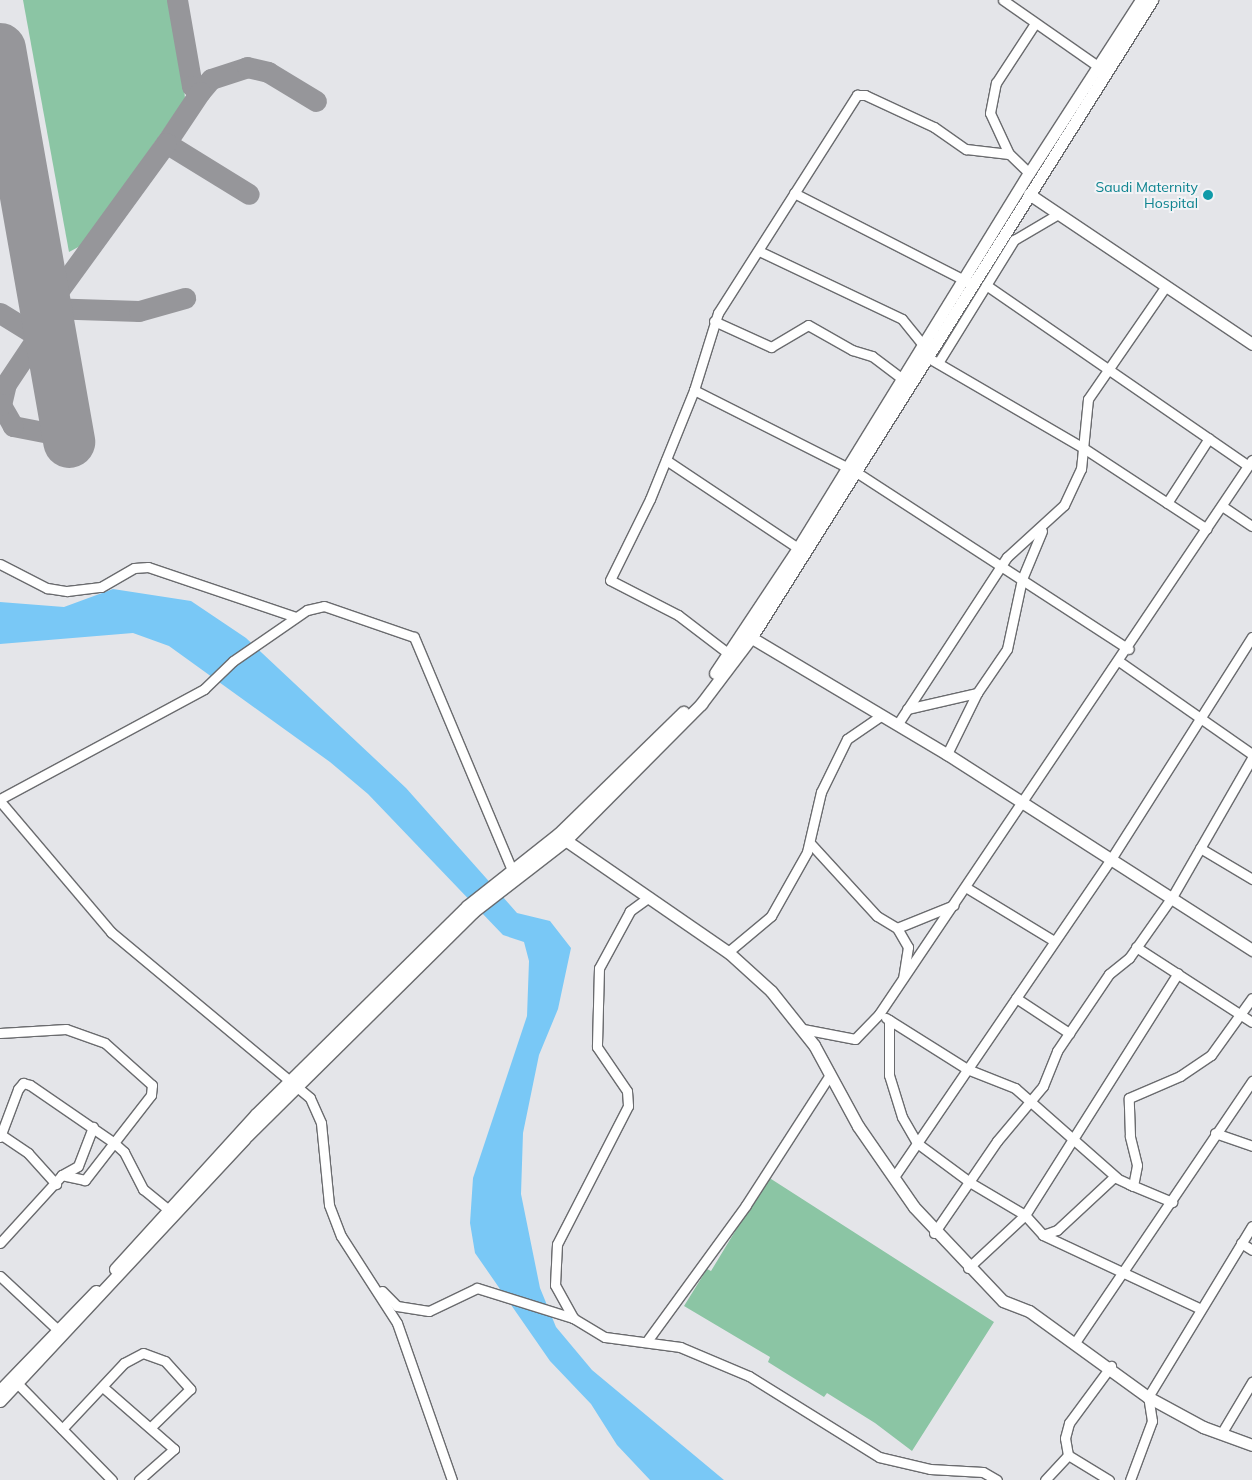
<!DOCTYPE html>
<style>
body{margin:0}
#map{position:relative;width:1252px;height:1480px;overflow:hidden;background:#e4e5e9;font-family:Mulish,sans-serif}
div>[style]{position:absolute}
.green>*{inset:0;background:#8bc5a4}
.water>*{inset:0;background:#79c8f6}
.taxiway>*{height:21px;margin:-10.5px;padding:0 10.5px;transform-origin:10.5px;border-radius:10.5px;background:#96969a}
.runway>*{height:52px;margin:-26px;padding:0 26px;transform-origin:26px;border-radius:26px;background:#96969a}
.roads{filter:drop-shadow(1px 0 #6a6b6e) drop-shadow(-1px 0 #6a6b6e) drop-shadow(0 1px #6a6b6e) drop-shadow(0 -1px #6a6b6e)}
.minor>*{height:9px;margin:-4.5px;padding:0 4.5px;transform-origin:4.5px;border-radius:4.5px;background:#fff}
.tertiary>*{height:11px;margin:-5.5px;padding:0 5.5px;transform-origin:5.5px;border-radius:5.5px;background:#fff}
.dots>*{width:14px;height:14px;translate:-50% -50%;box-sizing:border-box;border:2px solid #f2f3f6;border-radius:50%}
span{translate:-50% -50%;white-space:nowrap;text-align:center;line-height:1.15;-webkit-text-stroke:4px #f2f3f6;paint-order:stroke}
.culture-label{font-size:14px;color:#0d838f}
.right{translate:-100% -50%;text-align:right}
</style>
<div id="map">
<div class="green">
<i style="clip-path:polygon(23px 0,172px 0,181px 47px,185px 99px,84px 244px,69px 252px)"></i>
<i style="clip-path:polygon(768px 1177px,994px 1322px,912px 1451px,875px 1423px,827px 1393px,824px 1397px,768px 1362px,770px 1357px,684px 1306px,707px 1269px,711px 1271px)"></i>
</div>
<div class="water">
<i style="clip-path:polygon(113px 589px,191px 601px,246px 638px,406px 788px,517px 913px,550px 921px,571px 948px,558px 1009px,539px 1055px,523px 1133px,521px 1194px,540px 1288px,556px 1327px,592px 1370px,724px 1480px,650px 1480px,617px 1445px,591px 1404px,550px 1361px,475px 1253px,470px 1223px,473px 1178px,527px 1016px,529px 961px,524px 942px,503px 935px,368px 794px,330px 762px,169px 646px,133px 633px,0 644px,0 602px,64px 607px)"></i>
</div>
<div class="taxiway">
<i style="left:177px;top:0;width:87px;rotate:80.1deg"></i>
<i style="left:192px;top:86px;width:10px;rotate:37deg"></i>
<i style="left:200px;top:92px;width:17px;rotate:-50deg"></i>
<i style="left:211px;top:79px;width:38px;rotate:-18deg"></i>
<i style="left:247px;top:67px;width:22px;rotate:13deg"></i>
<i style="left:268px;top:72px;width:56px;rotate:31.1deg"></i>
<i style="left:200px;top:92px;width:61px;rotate:123.7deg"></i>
<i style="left:166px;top:143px;width:97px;rotate:31.6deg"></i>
<i style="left:46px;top:308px;width:93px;rotate:1.8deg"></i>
<i style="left:139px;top:311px;width:48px;rotate:-15.8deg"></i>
<i style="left:0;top:313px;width:61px;rotate:31.6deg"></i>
<i style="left:66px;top:426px;width:14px;rotate:146deg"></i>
<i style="left:54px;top:434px;width:42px;rotate:-169deg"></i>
<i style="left:13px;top:426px;width:24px;rotate:-120deg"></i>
<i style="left:1px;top:405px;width:22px;rotate:-77deg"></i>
<i style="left:6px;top:384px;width:58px;rotate:-56.3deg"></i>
<i style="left:38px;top:336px;width:29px;rotate:-74deg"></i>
<i style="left:46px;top:308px;width:204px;rotate:-54deg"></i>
</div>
<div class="runway">
<i style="left:0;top:49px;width:399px;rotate:80deg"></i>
</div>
<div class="roads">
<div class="minor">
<i style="left:1003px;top:0;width:117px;rotate:34.9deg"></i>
<i style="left:1029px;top:173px;width:28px;rotate:-136deg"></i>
<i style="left:1009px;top:154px;width:45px;rotate:-114.9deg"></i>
<i style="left:990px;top:113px;width:31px;rotate:-79deg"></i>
<i style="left:996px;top:83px;width:69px;rotate:-56.8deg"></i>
<i style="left:794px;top:193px;width:195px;rotate:27.1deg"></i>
<i style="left:759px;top:251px;width:158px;rotate:25.4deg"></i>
<i style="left:902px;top:319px;width:33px;rotate:51deg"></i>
<i style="left:986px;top:285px;width:318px;rotate:34.6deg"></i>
<i style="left:714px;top:321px;width:63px;rotate:24.5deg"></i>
<i style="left:771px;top:347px;width:43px;rotate:-30.7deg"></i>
<i style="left:808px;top:325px;width:51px;rotate:29.6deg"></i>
<i style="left:852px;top:350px;width:21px;rotate:17deg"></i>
<i style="left:872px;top:356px;width:38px;rotate:37deg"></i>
<i style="left:922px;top:354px;width:185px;rotate:30.2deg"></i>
<i style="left:1082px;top:447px;width:149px;rotate:33.3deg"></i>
<i style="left:938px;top:363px;width:145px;rotate:-58.3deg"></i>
<i style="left:1014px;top:240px;width:51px;rotate:-30.6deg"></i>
<i style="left:694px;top:390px;width:182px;rotate:26.8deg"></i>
<i style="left:856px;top:472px;width:325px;rotate:33deg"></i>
<i style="left:666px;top:460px;width:159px;rotate:33.7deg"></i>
<i style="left:1167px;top:503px;width:77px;rotate:-57.1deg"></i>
<i style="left:1222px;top:506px;width:36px;rotate:34deg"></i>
<i style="left:0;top:564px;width:53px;rotate:27.1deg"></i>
<i style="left:47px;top:588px;width:20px;rotate:9deg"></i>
<i style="left:67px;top:591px;width:34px;rotate:-7deg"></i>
<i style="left:101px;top:587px;width:38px;rotate:-30deg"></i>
<i style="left:134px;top:568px;width:14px;rotate:-4deg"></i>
<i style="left:148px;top:567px;width:156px;rotate:18.7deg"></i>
<i style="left:729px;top:654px;width:64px;rotate:-142.6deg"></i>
<i style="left:678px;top:615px;width:76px;rotate:-152.8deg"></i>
<i style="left:610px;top:580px;width:90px;rotate:-63.7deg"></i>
<i style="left:650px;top:499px;width:118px;rotate:-68deg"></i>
<i style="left:694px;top:390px;width:81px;rotate:-72.7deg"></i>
<i style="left:718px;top:313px;width:259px;rotate:-57.5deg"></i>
<i style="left:857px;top:95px;width:8px"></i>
<i style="left:865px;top:95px;width:76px;rotate:24.9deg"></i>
<i style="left:934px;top:127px;width:39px;rotate:35deg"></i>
<i style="left:966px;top:149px;width:43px;rotate:6.6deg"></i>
<i style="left:1120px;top:662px;width:161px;rotate:34.9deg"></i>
<i style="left:907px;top:709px;width:72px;rotate:-12.9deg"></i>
<i style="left:897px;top:725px;width:201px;rotate:-56.8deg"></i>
<i style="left:1007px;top:557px;width:77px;rotate:-42.4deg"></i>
<i style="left:1064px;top:505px;width:40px;rotate:-65deg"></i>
<i style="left:1081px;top:469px;width:70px;rotate:-84.3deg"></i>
<i style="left:1088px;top:399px;width:137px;rotate:-55.4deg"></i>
<i style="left:947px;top:754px;width:68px;rotate:-63.8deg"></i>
<i style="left:977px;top:693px;width:53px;rotate:-55.7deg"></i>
<i style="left:1007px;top:649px;width:72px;rotate:-77.9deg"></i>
<i style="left:1022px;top:579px;width:52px;rotate:-67.4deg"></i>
<i style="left:0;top:799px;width:232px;rotate:-28.3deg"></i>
<i style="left:204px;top:689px;width:40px;rotate:-44deg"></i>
<i style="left:233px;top:661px;width:90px;rotate:-34.6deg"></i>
<i style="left:307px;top:610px;width:17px;rotate:-13deg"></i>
<i style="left:324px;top:606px;width:95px;rotate:19deg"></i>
<i style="left:414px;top:637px;width:251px;rotate:67.2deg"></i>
<i style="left:0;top:801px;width:172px;rotate:49.7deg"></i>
<i style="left:111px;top:932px;width:259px;rotate:39.8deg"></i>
<i style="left:310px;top:1098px;width:27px;rotate:66deg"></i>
<i style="left:321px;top:1123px;width:82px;rotate:84.4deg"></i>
<i style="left:329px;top:1205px;width:33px;rotate:69deg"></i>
<i style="left:341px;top:1236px;width:103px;rotate:57.2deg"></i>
<i style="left:397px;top:1323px;width:166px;rotate:70.7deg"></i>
<i style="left:810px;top:843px;width:99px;rotate:47.5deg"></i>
<i style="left:877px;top:916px;width:23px;rotate:31deg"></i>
<i style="left:897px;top:928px;width:61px;rotate:-22deg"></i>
<i style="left:1200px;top:848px;width:61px;rotate:30.8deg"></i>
<i style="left:967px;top:888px;width:102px;rotate:31.3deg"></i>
<i style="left:649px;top:897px;width:24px;rotate:144deg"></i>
<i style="left:630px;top:911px;width:65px;rotate:118.5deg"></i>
<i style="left:599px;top:968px;width:79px;rotate:91.5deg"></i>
<i style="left:597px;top:1047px;width:53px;rotate:55.7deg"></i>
<i style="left:627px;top:1091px;width:15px;rotate:86deg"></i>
<i style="left:628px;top:1106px;width:155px;rotate:117.2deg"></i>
<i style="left:557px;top:1244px;width:41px;rotate:92.8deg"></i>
<i style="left:555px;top:1285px;width:38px;rotate:61deg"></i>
<i style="left:573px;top:1318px;width:37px;rotate:31deg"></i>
<i style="left:605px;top:1337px;width:76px;rotate:7.6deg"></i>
<i style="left:680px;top:1347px;width:75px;rotate:22.8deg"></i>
<i style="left:749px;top:1376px;width:153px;rotate:31.9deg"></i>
<i style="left:879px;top:1457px;width:52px;rotate:13.2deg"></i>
<i style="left:930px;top:1469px;width:53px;rotate:3.2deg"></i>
<i style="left:983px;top:1472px;width:16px;rotate:30deg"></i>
<i style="left:897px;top:928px;width:22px;rotate:60deg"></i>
<i style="left:908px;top:947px;width:30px;rotate:99deg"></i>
<i style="left:1136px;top:947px;width:138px;rotate:32.9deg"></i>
<i style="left:728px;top:952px;width:56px;rotate:-39.9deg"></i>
<i style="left:771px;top:916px;width:73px;rotate:-60.6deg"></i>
<i style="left:807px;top:852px;width:62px;rotate:-76.9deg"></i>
<i style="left:821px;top:792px;width:59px;rotate:-63.9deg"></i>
<i style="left:847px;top:739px;width:42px;rotate:-34.4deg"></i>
<i style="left:1016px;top:998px;width:64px;rotate:33.4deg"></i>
<i style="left:886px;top:1018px;width:96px;rotate:32.2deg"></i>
<i style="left:967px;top:1069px;width:52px;rotate:21.6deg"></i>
<i style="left:1015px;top:1088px;width:136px;rotate:41.4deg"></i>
<i style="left:889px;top:1020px;width:55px;rotate:90deg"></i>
<i style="left:889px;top:1075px;width:44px;rotate:72.8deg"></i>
<i style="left:902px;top:1117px;width:30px;rotate:60deg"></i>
<i style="left:917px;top:1143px;width:67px;rotate:36.5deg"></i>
<i style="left:971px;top:1183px;width:63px;rotate:30.7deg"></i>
<i style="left:1025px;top:1215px;width:27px;rotate:48deg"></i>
<i style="left:1043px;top:1235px;width:172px;rotate:25.1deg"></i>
<i style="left:803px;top:1029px;width:53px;rotate:10.9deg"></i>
<i style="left:855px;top:1039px;width:35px;rotate:-46deg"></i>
<i style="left:879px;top:1014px;width:668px;rotate:-56.05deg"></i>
<i style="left:0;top:1033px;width:66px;rotate:-3.5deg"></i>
<i style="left:66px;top:1029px;width:41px;rotate:19.7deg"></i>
<i style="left:105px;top:1043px;width:63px;rotate:41.8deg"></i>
<i style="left:152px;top:1085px;width:10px;rotate:96deg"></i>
<i style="left:151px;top:1095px;width:108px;rotate:127.8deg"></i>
<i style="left:85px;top:1180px;width:24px;rotate:-168deg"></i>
<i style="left:1215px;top:1133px;width:39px;rotate:19deg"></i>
<i style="left:0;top:1134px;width:34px;rotate:34deg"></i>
<i style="left:28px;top:1153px;width:42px;rotate:47.9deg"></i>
<i style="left:0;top:1137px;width:51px;rotate:-69.4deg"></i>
<i style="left:18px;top:1089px;width:8px;rotate:-50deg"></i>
<i style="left:23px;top:1083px;width:7px;rotate:16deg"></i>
<i style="left:30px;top:1085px;width:101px;rotate:34.5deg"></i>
<i style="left:113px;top:1142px;width:15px;rotate:42deg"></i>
<i style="left:124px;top:1152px;width:42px;rotate:62.8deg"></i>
<i style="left:143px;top:1189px;width:32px;rotate:39deg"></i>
<i style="left:894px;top:1177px;width:385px;rotate:-55.7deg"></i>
<i style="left:1111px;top:859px;width:263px;rotate:-57.6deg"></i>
<i style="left:1129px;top:1184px;width:47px;rotate:22.7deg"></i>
<i style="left:934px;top:1233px;width:112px;rotate:-55.6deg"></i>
<i style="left:997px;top:1141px;width:72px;rotate:-50.1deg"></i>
<i style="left:1043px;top:1086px;width:38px;rotate:-68deg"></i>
<i style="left:1057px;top:1051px;width:93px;rotate:-56deg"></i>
<i style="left:1109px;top:974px;width:26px;rotate:-39deg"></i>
<i style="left:1129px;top:958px;width:75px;rotate:-54.8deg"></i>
<i style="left:1172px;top:897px;width:160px;rotate:-60.1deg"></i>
<i style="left:1043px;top:1235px;width:15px;rotate:-20deg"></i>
<i style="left:1057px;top:1230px;width:78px;rotate:-42.9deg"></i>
<i style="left:1114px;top:1177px;width:21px;rotate:25deg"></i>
<i style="left:1133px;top:1186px;width:21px;rotate:-79deg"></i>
<i style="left:1137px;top:1165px;width:30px;rotate:-104deg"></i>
<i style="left:1130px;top:1136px;width:38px;rotate:-92deg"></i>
<i style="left:1129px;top:1098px;width:56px;rotate:-23.3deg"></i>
<i style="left:1180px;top:1076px;width:37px;rotate:-34deg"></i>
<i style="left:1211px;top:1055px;width:70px;rotate:-54.3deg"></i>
<i style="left:0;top:1243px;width:92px;rotate:-47.6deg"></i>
<i style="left:62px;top:1175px;width:18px;rotate:-29deg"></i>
<i style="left:78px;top:1166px;width:42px;rotate:-69deg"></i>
<i style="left:1241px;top:1243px;width:13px;rotate:32deg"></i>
<i style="left:968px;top:1268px;width:78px;rotate:-42.9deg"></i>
<i style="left:1025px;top:1215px;width:286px;rotate:-57.7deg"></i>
<i style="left:0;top:1276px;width:79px;rotate:43deg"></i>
<i style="left:382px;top:1291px;width:21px;rotate:45deg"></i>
<i style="left:397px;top:1306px;width:32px;rotate:9deg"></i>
<i style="left:429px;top:1311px;width:53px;rotate:-25.6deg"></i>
<i style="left:477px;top:1288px;width:101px;rotate:17.4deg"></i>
<i style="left:647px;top:1341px;width:168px;rotate:-53.9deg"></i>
<i style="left:746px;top:1205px;width:153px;rotate:-57.2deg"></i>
<i style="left:1074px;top:1344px;width:318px;rotate:-55.9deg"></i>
<i style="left:14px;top:1380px;width:140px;rotate:45.6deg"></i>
<i style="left:104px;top:1388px;width:93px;rotate:41.1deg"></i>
<i style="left:174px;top:1449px;width:47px;rotate:138.5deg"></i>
<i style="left:62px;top:1429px;width:91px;rotate:-46.8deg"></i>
<i style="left:124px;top:1363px;width:21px;rotate:-28deg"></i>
<i style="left:143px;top:1353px;width:23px;rotate:20deg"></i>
<i style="left:165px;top:1361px;width:38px;rotate:48deg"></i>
<i style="left:190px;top:1389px;width:53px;rotate:135.8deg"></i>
<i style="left:1221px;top:1434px;width:61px;rotate:-59.2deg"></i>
<i style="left:1045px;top:1480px;width:34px;rotate:-47deg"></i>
<i style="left:1109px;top:1480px;width:48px;rotate:-148.6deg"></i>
<i style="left:1068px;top:1455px;width:17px;rotate:-100deg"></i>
<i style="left:1065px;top:1438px;width:16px;rotate:-75deg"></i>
<i style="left:1069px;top:1423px;width:71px;rotate:-53.6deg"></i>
<i style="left:1130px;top:1480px;width:63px;rotate:-69.6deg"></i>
<i style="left:1152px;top:1421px;width:24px;rotate:-99deg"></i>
<i style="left:1148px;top:1397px;width:200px;rotate:-58.7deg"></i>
</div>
<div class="tertiary">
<i style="left:1029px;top:194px;width:269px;rotate:33.9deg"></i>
<i style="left:747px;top:635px;width:233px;rotate:30.8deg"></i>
<i style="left:947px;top:754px;width:363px;rotate:32.7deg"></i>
<i style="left:715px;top:673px;width:150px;rotate:-56.4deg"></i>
<i style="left:798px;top:548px;width:440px;rotate:-58.4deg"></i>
<i style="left:1029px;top:173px;width:206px;rotate:-57.1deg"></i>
<i style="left:561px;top:837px;width:203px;rotate:34.6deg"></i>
<i style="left:728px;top:952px;width:58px;rotate:42.2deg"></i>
<i style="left:771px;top:991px;width:69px;rotate:51.5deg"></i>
<i style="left:814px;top:1045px;width:92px;rotate:61.5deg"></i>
<i style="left:858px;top:1126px;width:98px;rotate:55.3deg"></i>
<i style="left:914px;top:1207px;width:129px;rotate:46.6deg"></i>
<i style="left:1003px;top:1301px;width:28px;rotate:21deg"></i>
<i style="left:1029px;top:1311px;width:147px;rotate:35.9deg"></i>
<i style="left:1148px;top:1397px;width:63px;rotate:28.6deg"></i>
<i style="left:1203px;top:1427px;width:52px;rotate:20.2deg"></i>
<i style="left:115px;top:1269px;width:210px;rotate:-47.7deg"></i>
<i style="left:256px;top:1114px;width:296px;rotate:-44.6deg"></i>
<i style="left:467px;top:906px;width:116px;rotate:-38.4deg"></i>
<i style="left:558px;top:834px;width:175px;rotate:-44.3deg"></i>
<i style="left:0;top:1390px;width:138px;rotate:-45.9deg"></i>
<i style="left:0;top:1401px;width:358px;rotate:-47deg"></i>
<i style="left:244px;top:1139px;width:322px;rotate:-44.7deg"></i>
<i style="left:473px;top:912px;width:118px;rotate:-37.7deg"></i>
<i style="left:566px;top:840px;width:192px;rotate:-45.2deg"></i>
<i style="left:701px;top:704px;width:83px;rotate:-52.9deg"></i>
<i style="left:751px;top:638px;width:754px;rotate:-57.85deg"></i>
</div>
</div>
<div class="dots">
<i style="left:1208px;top:195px;background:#0f9aa8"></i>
</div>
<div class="culture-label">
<span class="right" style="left:1198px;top:195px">Saudi Maternity<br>Hospital</span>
</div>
</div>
